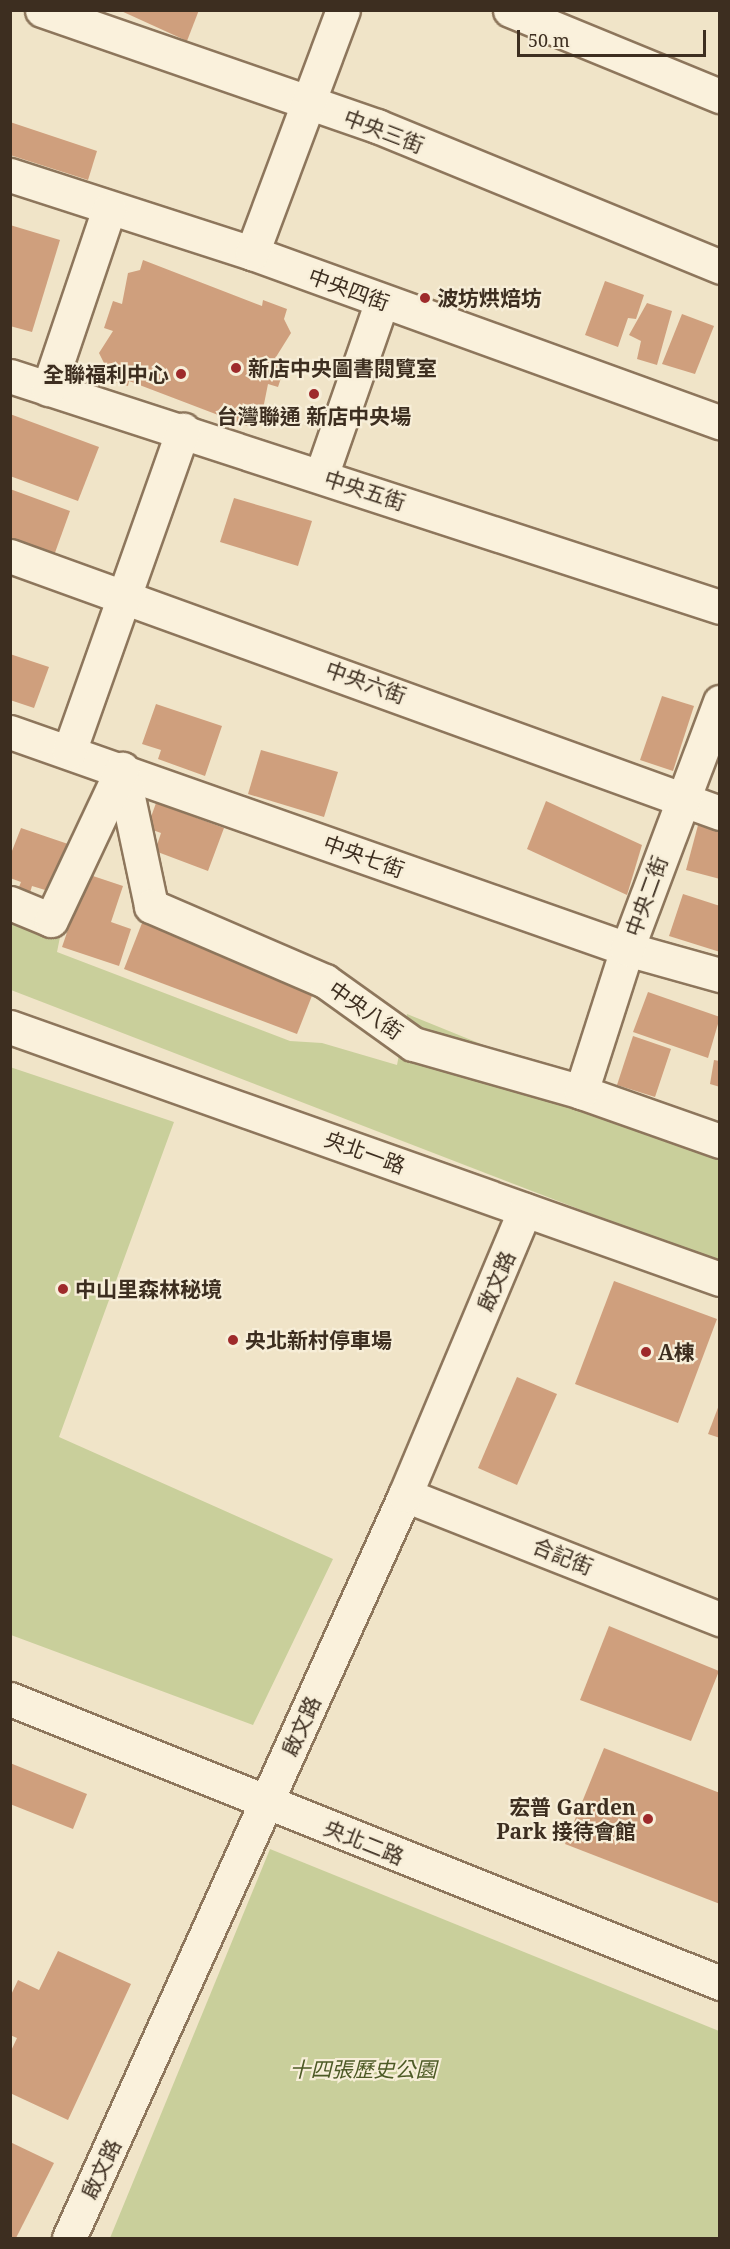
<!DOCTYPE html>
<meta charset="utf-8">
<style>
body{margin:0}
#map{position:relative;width:730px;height:2249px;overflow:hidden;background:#f0e4c8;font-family:"Noto Serif","Noto Sans TC",serif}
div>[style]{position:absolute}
.green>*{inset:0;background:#c9cf9b}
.building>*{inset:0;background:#cf9f7d}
.roads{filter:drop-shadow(2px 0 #8d765c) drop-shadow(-2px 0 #8d765c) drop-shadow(0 2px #8d765c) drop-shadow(0 -2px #8d765c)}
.minor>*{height:33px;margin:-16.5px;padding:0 16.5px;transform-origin:16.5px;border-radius:16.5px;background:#faf1dc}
.dots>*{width:16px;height:16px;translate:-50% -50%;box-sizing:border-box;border:3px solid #f7eed8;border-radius:50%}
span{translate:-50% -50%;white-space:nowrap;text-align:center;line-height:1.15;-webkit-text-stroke:4.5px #f7eed8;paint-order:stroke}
.street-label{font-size:21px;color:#3d2e20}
.poi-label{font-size:21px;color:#3d2e20;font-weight:700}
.left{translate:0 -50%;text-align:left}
.right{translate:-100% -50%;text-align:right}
.park-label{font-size:21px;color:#4d5a26;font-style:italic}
.frame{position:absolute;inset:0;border:12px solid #3d2e20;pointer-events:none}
.scale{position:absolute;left:517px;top:30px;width:189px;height:27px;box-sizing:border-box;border:3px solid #3d2e20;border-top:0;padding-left:8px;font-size:18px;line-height:21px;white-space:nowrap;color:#3d2e20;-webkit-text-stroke:4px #f7eed8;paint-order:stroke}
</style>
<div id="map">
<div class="green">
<i style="clip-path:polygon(10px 917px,61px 932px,57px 952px,290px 1041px,322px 1043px,397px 1065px,407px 1014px,617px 1099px,719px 1133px,719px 1263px,11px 990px)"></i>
<i style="clip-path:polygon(10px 1067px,174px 1122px,59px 1437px,333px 1559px,253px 1725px,11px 1635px)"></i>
<i style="clip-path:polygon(270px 1849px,719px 2031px,719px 2238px,110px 2238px)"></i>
</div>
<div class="building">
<i style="clip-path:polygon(119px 10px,199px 10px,187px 41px)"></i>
<i style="clip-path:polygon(10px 122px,97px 151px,88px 180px,10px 155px)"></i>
<i style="clip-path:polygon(10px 225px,60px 240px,32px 332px,10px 326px)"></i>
<i style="clip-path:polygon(143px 260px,262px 306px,263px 300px,287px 309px,284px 319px,291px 333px,276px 357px,287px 360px,278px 387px,268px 384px,262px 414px,250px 417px,247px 426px,129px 381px,128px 386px,103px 378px,106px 367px,99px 353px,113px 331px,104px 328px,113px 301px,122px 304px,128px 273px,140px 270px)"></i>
<i style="clip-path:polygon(605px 281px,644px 295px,636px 319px,628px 318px,618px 347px,585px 335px)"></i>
<i style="clip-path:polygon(647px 303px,672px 311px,657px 365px,637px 359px,641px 341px,629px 335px)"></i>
<i style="clip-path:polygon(682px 314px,714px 326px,695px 374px,662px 364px)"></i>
<i style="clip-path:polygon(10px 414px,99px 447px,78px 501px,10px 476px)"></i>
<i style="clip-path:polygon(10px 489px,70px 511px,52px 561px,10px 546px)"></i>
<i style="clip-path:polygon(234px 498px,312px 521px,298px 566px,220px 542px)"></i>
<i style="clip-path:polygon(10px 654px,49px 667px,34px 708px,10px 700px)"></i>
<i style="clip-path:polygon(662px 696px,694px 706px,673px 771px,640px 760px)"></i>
<i style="clip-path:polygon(156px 704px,222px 726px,205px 776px,158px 759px,161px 750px,142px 744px)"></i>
<i style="clip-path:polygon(261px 750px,338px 772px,324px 817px,248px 794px)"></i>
<i style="clip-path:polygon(546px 801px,642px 845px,627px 895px,527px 849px)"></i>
<i style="clip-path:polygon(156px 803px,224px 828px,208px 871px,155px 851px,161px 833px,147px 828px)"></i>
<i style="clip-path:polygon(701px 814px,720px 819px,720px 879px,686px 870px)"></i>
<i style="clip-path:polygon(21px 828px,71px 845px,55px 893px,32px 886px,29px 896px,17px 892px,21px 882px,10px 878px,10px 856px)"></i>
<i style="clip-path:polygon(87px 874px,123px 886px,111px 922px,131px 929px,119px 966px,62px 947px)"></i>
<i style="clip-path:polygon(683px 894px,720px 906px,720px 952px,669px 936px)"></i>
<i style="clip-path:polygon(142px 923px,315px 988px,297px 1034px,124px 969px)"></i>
<i style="clip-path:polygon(648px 992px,720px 1017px,708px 1058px,633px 1032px)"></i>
<i style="clip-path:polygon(633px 1036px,671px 1049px,655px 1097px,617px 1085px)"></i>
<i style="clip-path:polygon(714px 1060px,720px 1061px,720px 1087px,710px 1084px)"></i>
<i style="clip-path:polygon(614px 1281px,717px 1319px,678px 1423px,575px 1384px)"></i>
<i style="clip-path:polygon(517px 1377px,557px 1394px,517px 1485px,478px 1468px)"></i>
<i style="clip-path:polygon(719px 1405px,720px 1405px,720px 1438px,708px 1434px)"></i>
<i style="clip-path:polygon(609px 1626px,719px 1671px,691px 1741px,580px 1700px)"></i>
<i style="clip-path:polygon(604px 1748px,720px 1793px,720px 1904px,565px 1844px)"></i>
<i style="clip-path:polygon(10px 1763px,87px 1794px,73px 1829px,10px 1804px)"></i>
<i style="clip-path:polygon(58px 1951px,131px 1984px,68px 2120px,10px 2093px,10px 2053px,17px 2038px,10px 2035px,10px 1997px,18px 1980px,39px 1990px)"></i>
<i style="clip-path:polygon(10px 2142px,54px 2163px,16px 2238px,10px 2238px)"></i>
</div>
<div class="roads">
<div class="minor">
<i style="left:42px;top:10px;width:355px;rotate:19.1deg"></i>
<i style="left:377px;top:126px;width:371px;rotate:22.3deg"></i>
<i style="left:510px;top:10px;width:227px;rotate:22.3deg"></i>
<i style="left:10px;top:175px;width:254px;rotate:17.9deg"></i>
<i style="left:252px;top:253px;width:498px;rotate:19.9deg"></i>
<i style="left:252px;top:253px;width:259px;rotate:-69.5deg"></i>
<i style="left:10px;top:376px;width:747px;rotate:18.02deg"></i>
<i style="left:48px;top:389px;width:190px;rotate:-71.3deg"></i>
<i style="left:321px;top:476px;width:185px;rotate:-70.8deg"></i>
<i style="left:10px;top:556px;width:755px;rotate:19.9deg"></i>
<i style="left:10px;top:732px;width:654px;rotate:19.38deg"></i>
<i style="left:627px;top:949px;width:97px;rotate:15.6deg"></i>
<i style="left:69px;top:752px;width:342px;rotate:-70.5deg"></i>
<i style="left:122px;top:769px;width:140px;rotate:78deg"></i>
<i style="left:151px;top:906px;width:189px;rotate:23.3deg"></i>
<i style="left:325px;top:981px;width:108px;rotate:35.6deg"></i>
<i style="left:413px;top:1044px;width:175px;rotate:15.9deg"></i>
<i style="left:581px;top:1092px;width:147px;rotate:19.4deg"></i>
<i style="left:10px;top:903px;width:44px;rotate:22.5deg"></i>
<i style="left:51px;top:920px;width:167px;rotate:-64.8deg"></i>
<i style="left:10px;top:1027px;width:753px;rotate:19.54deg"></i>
<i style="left:581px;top:1092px;width:150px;rotate:-72.2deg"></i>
<i style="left:627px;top:949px;width:264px;rotate:-69.4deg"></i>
<i style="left:405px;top:1495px;width:339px;rotate:21.5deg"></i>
<i style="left:10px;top:1699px;width:765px;rotate:21.8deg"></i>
<i style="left:69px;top:2238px;width:815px;rotate:-65.67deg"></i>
<i style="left:405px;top:1495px;width:309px;rotate:-67.2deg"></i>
</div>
</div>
<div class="dots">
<i style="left:425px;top:298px;background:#9e2a2b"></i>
<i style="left:236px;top:368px;background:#9e2a2b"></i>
<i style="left:181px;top:374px;background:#9e2a2b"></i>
<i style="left:314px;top:394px;background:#9e2a2b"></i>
<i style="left:63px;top:1289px;background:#9e2a2b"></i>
<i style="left:233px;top:1340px;background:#9e2a2b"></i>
<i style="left:646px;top:1352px;background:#9e2a2b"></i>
<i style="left:648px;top:1819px;background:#9e2a2b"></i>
</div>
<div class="street-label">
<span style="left:384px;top:131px;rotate:21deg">中央三街</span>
<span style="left:349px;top:289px;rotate:20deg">中央四街</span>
<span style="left:365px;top:490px;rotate:18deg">中央五街</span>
<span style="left:366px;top:682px;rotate:20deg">中央六街</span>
<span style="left:364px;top:856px;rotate:20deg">中央七街</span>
<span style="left:646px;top:896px;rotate:-70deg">中央二街</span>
<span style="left:366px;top:1010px;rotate:35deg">中央八街</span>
<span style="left:365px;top:1152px;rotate:20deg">央北一路</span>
<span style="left:496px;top:1281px;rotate:-67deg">啟文路</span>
<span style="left:563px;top:1556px;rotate:22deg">合記街</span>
<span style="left:301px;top:1726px;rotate:-66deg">啟文路</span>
<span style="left:364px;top:1842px;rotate:22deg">央北二路</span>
<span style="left:101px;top:2169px;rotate:-65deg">啟文路</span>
</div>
<div class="poi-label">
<span class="left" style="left:437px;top:298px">波坊烘焙坊</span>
<span class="left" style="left:248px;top:368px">新店中央圖書閱覽室</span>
<span class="right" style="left:169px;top:374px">全聯福利中心</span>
<span style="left:314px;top:416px">台灣聯通 新店中央場</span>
<span class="left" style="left:75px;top:1289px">中山里森林秘境</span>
<span class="left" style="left:245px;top:1340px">央北新村停車場</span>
<span class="left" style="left:658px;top:1352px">A棟</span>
<span class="right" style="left:636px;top:1819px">宏普 Garden<br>Park 接待會館</span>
</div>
<div class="park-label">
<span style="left:363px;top:2069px">十四張歷史公園</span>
</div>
<div class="frame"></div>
<div class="scale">50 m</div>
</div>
